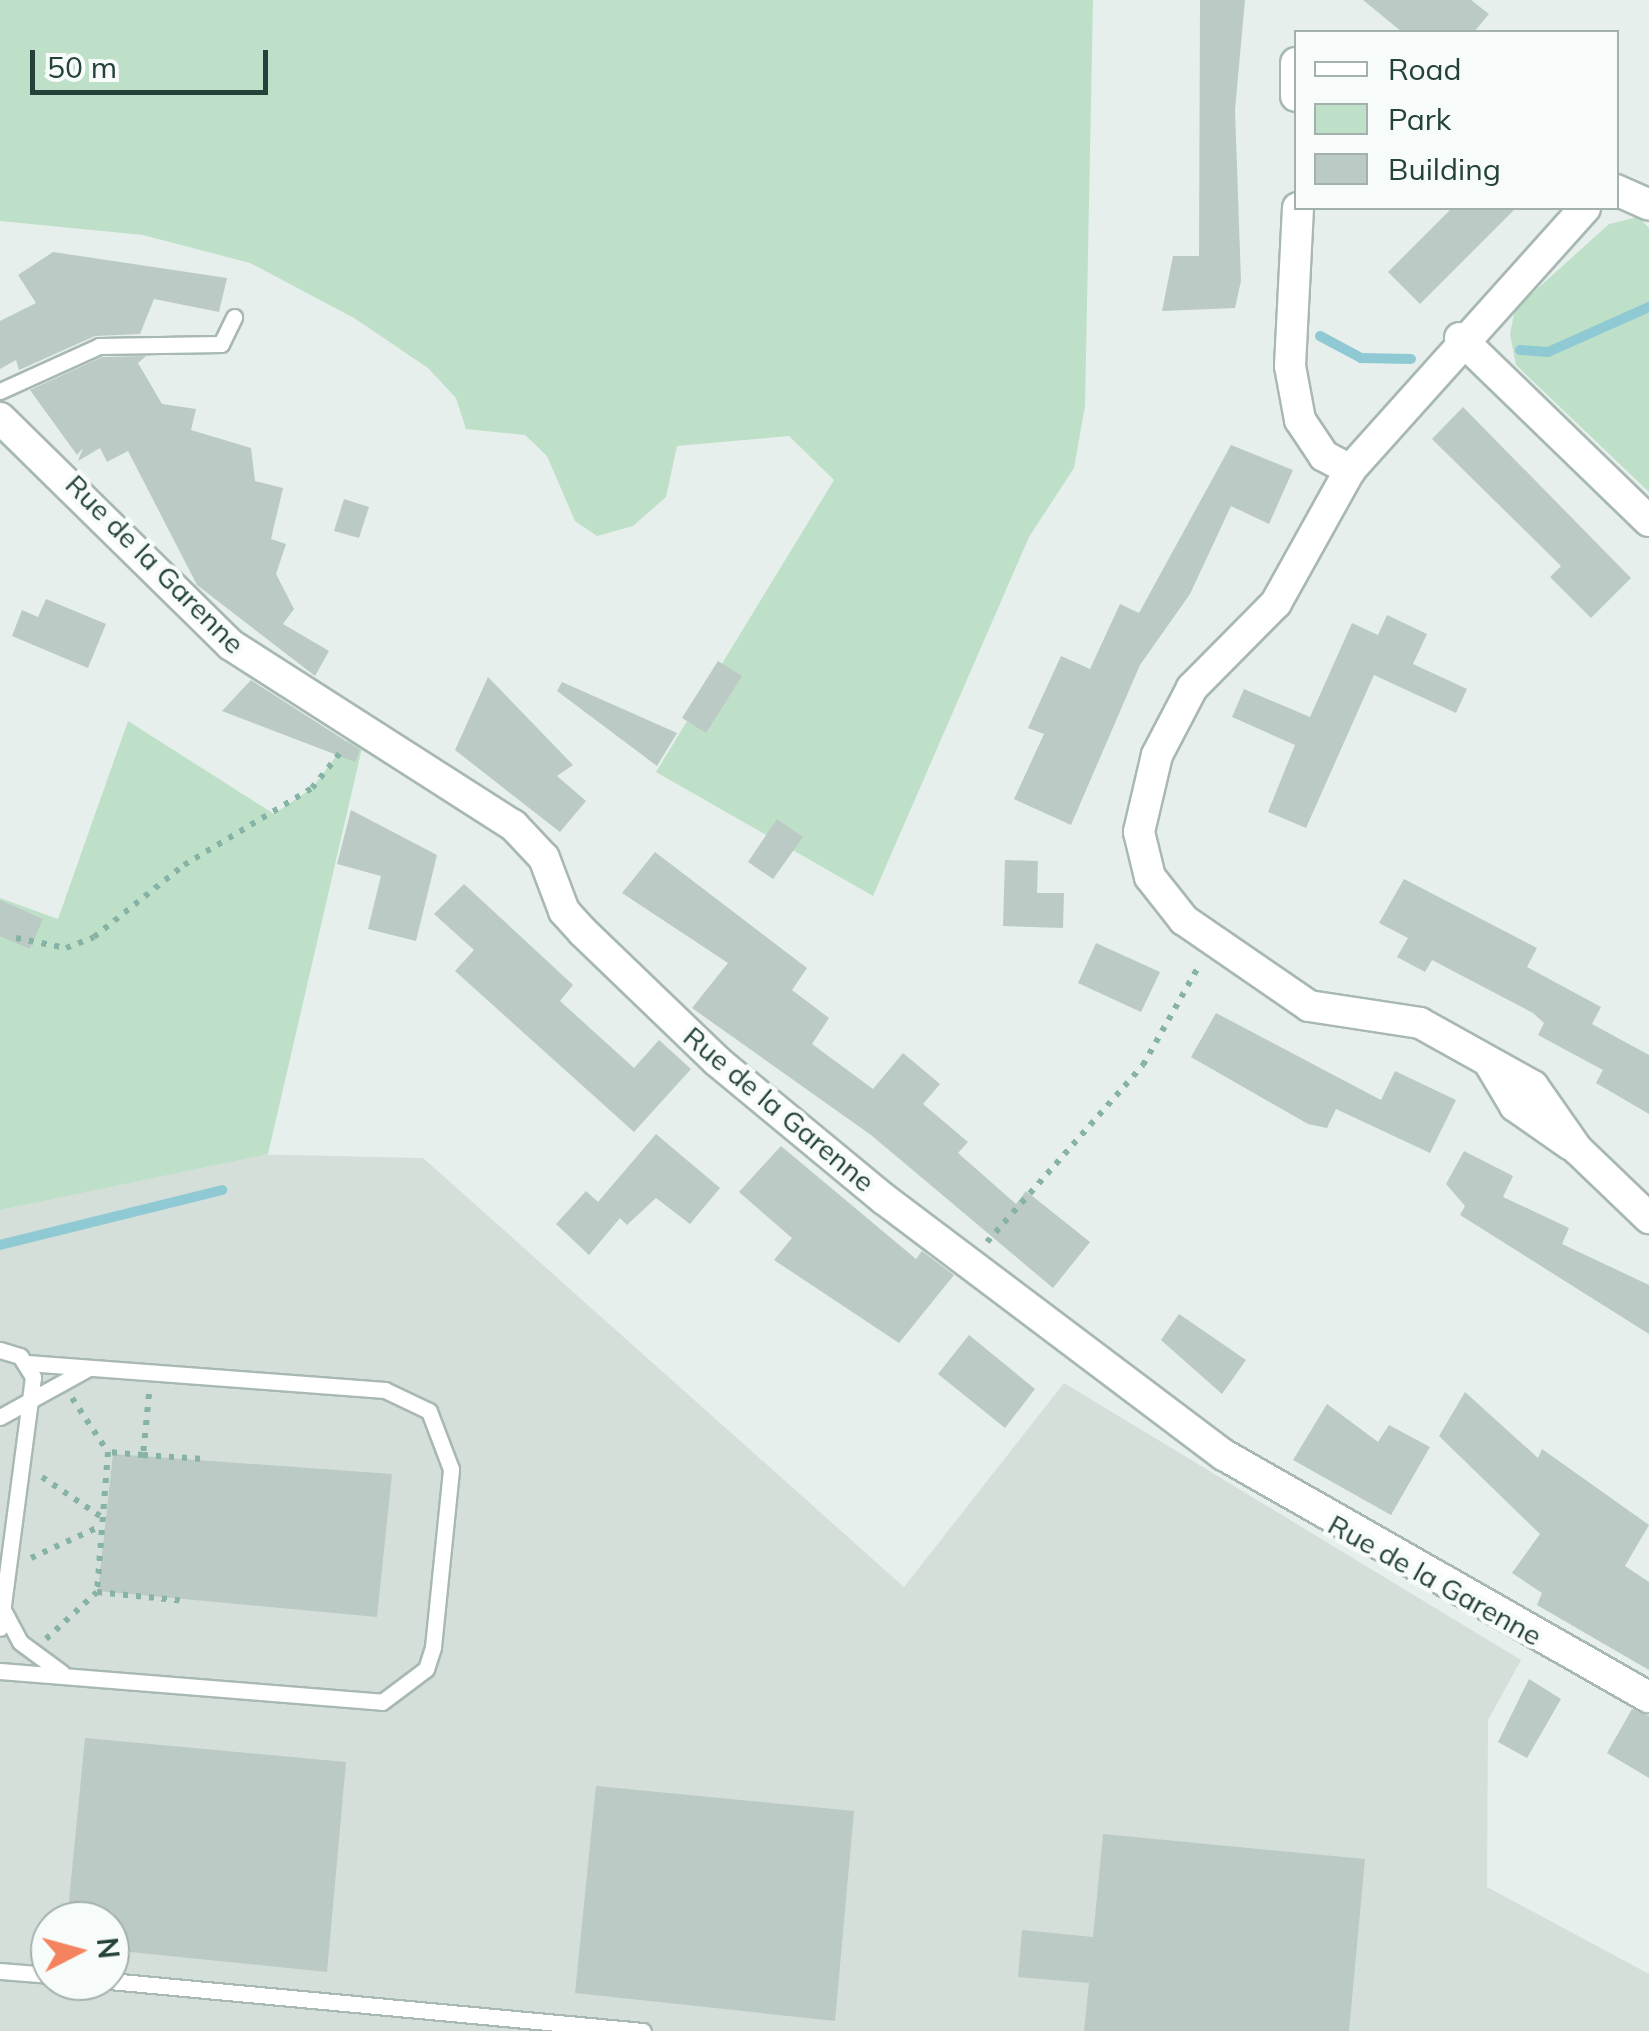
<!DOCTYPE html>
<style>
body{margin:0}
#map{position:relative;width:1649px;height:2031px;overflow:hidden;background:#e6efeb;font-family:Mulish,sans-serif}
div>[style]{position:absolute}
.built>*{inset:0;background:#d4dfda}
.green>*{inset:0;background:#bfe0c8}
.stream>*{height:10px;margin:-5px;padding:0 5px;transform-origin:5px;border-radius:5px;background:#8ec9d4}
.building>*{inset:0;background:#bbcac4}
.path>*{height:6px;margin-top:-3px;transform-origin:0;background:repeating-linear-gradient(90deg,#86b3a5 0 5px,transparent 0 13px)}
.roads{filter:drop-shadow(2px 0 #a8b8b2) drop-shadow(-2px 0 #a8b8b2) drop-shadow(0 2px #a8b8b2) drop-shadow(0 -2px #a8b8b2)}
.service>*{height:15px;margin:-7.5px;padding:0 7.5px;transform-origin:7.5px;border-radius:7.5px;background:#fff}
.minor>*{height:30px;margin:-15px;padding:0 15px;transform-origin:15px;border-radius:15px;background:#fff}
span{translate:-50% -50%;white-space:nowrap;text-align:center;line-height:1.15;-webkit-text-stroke:9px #f7fbf9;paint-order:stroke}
.street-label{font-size:28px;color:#24423a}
.legend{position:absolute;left:1294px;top:30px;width:325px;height:180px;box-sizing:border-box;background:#f7fbf9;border:2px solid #a3b1ad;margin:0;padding:12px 18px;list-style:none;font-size:30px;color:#24423a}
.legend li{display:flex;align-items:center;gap:20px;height:50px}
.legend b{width:50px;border:2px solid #a3b1ad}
.north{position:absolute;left:30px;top:1901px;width:100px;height:100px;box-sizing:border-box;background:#f7fbf9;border:2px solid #a3b1ad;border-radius:50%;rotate:84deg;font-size:28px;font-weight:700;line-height:40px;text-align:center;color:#24423a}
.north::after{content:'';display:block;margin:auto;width:35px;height:45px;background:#f4845f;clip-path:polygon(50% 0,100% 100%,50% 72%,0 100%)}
.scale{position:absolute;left:30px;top:50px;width:238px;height:45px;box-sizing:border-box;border:5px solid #24423a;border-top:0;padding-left:12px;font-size:30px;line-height:35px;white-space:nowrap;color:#24423a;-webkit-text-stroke:8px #f7fbf9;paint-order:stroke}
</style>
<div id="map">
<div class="built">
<i style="clip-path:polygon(evenodd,246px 1154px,423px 1158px,904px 1587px,1064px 1383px,1521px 1660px,1488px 1720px,1487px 1887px,1649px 1974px,1649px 2031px,0 2031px,0 1210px,246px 1154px,50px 1921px,110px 1921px,110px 1981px,50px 1981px,50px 1921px)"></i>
</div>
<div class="green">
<i style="clip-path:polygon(0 0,1093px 0,1085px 406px,1074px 468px,1029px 537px,873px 896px,656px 772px,834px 480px,789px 436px,677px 446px,666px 497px,633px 526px,597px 536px,575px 521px,547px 456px,525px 435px,466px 429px,456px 398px,428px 368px,354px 318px,250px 263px,143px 235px,0 221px)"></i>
<i style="clip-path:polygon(1638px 217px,1649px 228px,1649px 492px,1516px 365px,1510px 334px,1515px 309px,1609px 224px)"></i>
<i style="clip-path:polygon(128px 721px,274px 814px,312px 788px,356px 730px,365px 735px,268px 1154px,0 1210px,0 898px,58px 919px)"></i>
</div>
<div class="stream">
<i style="left:1320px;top:336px;width:47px;rotate:28.2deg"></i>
<i style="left:1361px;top:358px;width:50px;rotate:1.1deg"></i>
<i style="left:1520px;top:350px;width:28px;rotate:4deg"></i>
<i style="left:1548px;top:352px;width:111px;rotate:-24deg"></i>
<i style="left:0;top:1245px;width:229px;rotate:-13.9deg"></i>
</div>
<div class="building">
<i style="clip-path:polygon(1200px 0,1245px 0,1235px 110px,1241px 281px,1235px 308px,1162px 311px,1173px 256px,1199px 256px)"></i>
<i style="clip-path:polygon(1363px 0,1471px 0,1489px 14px,1474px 32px,1402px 32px)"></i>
<i style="clip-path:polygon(1452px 208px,1516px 208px,1420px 304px,1388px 272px)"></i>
<i style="clip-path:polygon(53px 252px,227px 278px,219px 312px,154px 299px,140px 334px,95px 336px,19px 370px,16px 360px,0 369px,0 321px,36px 303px,18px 275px)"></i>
<i style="clip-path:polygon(146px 356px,138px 363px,162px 404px,196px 409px,191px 430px,251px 448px,255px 481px,283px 488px,271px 539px,286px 544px,276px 574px,294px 609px,283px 624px,329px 651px,315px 676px,197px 585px,128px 451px,107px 462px,100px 448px,78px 461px,83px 448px,77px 455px,30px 390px,102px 357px)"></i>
<i style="clip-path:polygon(1463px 407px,1631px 578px,1591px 618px,1550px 577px,1561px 566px,1432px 439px)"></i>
<i style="clip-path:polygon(1231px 445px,1293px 470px,1269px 524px,1231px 506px,1190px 594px,1140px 665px,1071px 825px,1014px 799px,1044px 734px,1028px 728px,1061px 656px,1090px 669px,1120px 604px,1139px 613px)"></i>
<i style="clip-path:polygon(344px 499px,369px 507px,359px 538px,334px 531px)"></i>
<i style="clip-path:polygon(46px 599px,106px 624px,88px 668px,12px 636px,22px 610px,38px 617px)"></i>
<i style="clip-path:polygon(1387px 615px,1427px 634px,1413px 664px,1467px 689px,1456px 713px,1374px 675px,1306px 828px,1268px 812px,1295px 745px,1232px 717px,1244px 689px,1310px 717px,1352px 623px,1378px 635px)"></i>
<i style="clip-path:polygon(718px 661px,742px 676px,706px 733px,682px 718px)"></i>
<i style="clip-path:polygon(488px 677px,573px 765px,557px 776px,586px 801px,560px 832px,455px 750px)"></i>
<i style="clip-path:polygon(251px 680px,360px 750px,355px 762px,222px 711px)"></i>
<i style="clip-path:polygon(562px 682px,677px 733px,657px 766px,557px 691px)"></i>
<i style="clip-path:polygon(351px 810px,437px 855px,416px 941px,368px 929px,381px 876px,337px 864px)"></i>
<i style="clip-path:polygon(777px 819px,803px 837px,773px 879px,748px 862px)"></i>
<i style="clip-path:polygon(655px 852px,807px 968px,792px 990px,829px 1018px,812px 1044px,873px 1089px,903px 1053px,940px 1084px,923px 1104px,968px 1142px,958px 1153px,1016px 1204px,1026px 1191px,1090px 1242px,1053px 1288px,871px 1135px,692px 1008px,728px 963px,622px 893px)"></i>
<i style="clip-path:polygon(1005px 860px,1038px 861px,1037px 893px,1064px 893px,1063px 928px,1003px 926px)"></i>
<i style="clip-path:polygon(1404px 879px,1537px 948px,1527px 967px,1601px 1007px,1592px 1024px,1649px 1055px,1649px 1114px,1596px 1083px,1603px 1070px,1538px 1035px,1544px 1023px,1533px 1013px,1432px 960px,1425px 972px,1397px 957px,1408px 938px,1379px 923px)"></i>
<i style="clip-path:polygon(464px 884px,573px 985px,560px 1001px,634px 1068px,659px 1040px,691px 1069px,634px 1132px,455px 971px,474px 950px,434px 914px)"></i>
<i style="clip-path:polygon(0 900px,43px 919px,30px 949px,0 936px)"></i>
<i style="clip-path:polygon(1096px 943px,1160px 972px,1141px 1012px,1078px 983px)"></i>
<i style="clip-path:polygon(1216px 1013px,1381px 1100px,1395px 1071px,1456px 1100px,1430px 1153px,1336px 1109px,1327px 1128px,1308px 1124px,1191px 1057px)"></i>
<i style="clip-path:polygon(656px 1134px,720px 1188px,690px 1224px,656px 1198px,627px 1225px,620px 1218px,589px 1255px,556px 1224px,586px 1191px,598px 1202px)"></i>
<i style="clip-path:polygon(781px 1146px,916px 1259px,922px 1251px,954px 1275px,899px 1343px,774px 1260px,792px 1238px,739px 1192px)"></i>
<i style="clip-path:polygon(1464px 1151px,1513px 1176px,1503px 1197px,1569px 1228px,1562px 1244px,1649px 1285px,1649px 1334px,1460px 1215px,1465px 1206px,1446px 1184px)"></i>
<i style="clip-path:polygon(1179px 1314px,1246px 1360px,1222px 1394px,1161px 1340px)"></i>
<i style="clip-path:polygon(969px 1335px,1035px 1389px,1005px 1428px,938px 1374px)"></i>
<i style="clip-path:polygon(1465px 1392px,1538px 1458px,1542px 1449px,1649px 1525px,1625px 1566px,1649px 1582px,1649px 1670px,1537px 1605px,1542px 1593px,1512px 1573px,1540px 1534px,1439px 1436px)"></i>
<i style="clip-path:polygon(1327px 1404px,1378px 1442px,1389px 1425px,1430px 1447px,1391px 1515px,1293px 1460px)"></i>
<i style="clip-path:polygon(113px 1454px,392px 1474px,377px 1617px,98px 1591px)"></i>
<i style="clip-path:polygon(1529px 1679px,1561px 1699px,1527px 1758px,1498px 1742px)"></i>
<i style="clip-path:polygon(1632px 1709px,1649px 1716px,1649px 1778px,1607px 1753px)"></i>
<i style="clip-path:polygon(85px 1738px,346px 1762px,327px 1972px,110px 1950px,110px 1921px,67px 1921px)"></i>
<i style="clip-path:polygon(596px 1786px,854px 1811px,835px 2021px,575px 1993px)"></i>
<i style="clip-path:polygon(1103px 1834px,1365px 1859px,1349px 2031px,1084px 2031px,1089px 1983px,1018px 1977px,1022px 1930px,1093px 1937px)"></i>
</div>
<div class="path">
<i style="left:16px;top:938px;width:51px;rotate:11.3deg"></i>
<i style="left:66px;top:948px;width:30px;rotate:-21deg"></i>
<i style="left:94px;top:937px;width:115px;rotate:-38.7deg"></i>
<i style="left:184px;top:865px;width:149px;rotate:-31deg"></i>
<i style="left:312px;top:788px;width:51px;rotate:-51.3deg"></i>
<i style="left:987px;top:1242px;width:236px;rotate:-48.6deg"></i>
<i style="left:1143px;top:1065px;width:116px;rotate:-60.6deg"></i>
<i style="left:149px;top:1394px;width:61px;rotate:95.6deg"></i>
<i style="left:143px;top:1455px;width:35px;rotate:-175deg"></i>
<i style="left:108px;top:1452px;width:140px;rotate:94.5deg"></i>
<i style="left:97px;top:1592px;width:89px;rotate:5.8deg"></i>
<i style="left:72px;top:1398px;width:65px;rotate:56.3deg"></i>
<i style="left:143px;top:1455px;width:61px;rotate:3.8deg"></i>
<i style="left:42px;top:1477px;width:73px;rotate:33.9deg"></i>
<i style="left:31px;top:1558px;width:77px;rotate:-24.6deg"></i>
<i style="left:46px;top:1639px;width:69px;rotate:-42.7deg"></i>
</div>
<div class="roads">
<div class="service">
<i style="left:0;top:391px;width:109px;rotate:-24.4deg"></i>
<i style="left:99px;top:346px;width:122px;rotate:-0.9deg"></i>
<i style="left:221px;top:344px;width:30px;rotate:-64deg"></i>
<i style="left:0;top:1350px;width:21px;rotate:17deg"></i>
<i style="left:20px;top:1356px;width:25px;rotate:58deg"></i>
<i style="left:33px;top:1377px;width:253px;rotate:97.5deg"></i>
<i style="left:0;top:1417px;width:99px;rotate:-28.9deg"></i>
<i style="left:2px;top:1608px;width:38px;rotate:62deg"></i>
<i style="left:20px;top:1642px;width:52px;rotate:36.4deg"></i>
<i style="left:0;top:1671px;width:383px;rotate:4.6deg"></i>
<i style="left:382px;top:1702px;width:55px;rotate:-36.9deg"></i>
<i style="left:426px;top:1669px;width:23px;rotate:-72deg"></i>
<i style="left:433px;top:1647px;width:179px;rotate:-84.2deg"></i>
<i style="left:451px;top:1469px;width:62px;rotate:-110.8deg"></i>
<i style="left:429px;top:1411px;width:49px;rotate:-154.5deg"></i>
<i style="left:385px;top:1390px;width:359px;rotate:-175.7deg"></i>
<i style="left:0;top:1971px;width:50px;rotate:4.6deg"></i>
<i style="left:110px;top:1981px;width:535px;rotate:5.36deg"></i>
</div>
<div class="minor">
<i style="left:1296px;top:63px;width:33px;rotate:90deg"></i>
<i style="left:1616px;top:190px;width:36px;rotate:24deg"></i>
<i style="left:1298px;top:208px;width:158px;rotate:92.9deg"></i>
<i style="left:1290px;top:366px;width:55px;rotate:79.5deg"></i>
<i style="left:1300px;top:420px;width:43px;rotate:56.3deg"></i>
<i style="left:1324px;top:456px;width:30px;rotate:28deg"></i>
<i style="left:1585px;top:208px;width:352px;rotate:131.9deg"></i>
<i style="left:1350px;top:470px;width:152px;rotate:119.1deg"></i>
<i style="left:1276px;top:603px;width:120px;rotate:134.7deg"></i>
<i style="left:1192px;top:688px;width:76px;rotate:117.6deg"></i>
<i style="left:1157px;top:755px;width:79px;rotate:103.2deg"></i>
<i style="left:1139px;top:832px;width:46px;rotate:76.3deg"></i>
<i style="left:1150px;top:877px;width:55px;rotate:51.7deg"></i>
<i style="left:1184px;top:920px;width:152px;rotate:34.5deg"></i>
<i style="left:1309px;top:1006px;width:112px;rotate:8.7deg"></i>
<i style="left:1420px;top:1023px;width:129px;rotate:29.1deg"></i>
<i style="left:1533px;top:1086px;width:77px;rotate:55.1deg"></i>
<i style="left:1577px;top:1149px;width:100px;rotate:43.8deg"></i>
<i style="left:1460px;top:338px;width:263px;rotate:44.1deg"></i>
<i style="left:0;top:418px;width:324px;rotate:44.5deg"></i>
<i style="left:231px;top:645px;width:335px;rotate:32.6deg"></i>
<i style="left:513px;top:825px;width:45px;rotate:46.8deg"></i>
<i style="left:544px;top:858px;width:57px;rotate:69.3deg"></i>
<i style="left:564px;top:911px;width:28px;rotate:48deg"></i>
<i style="left:583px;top:932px;width:186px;rotate:43.9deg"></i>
<i style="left:717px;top:1061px;width:217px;rotate:39.6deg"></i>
<i style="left:884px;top:1199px;width:426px;rotate:37deg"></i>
<i style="left:1224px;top:1455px;width:489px;rotate:29.7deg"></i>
<i style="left:1490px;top:1064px;width:49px;rotate:59.2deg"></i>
<i style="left:1515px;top:1106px;width:68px;rotate:34.9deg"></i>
</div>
</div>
<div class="street-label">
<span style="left:155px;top:564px;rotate:45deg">Rue de la Garenne</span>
<span style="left:779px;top:1109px;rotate:40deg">Rue de la Garenne</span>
<span style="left:1435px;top:1580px;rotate:29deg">Rue de la Garenne</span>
</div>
<ul class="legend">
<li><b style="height:12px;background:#fff"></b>Road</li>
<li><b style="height:28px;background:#bfe0c8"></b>Park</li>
<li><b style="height:28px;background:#bbcac4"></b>Building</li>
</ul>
<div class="north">N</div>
<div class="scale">50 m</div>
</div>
